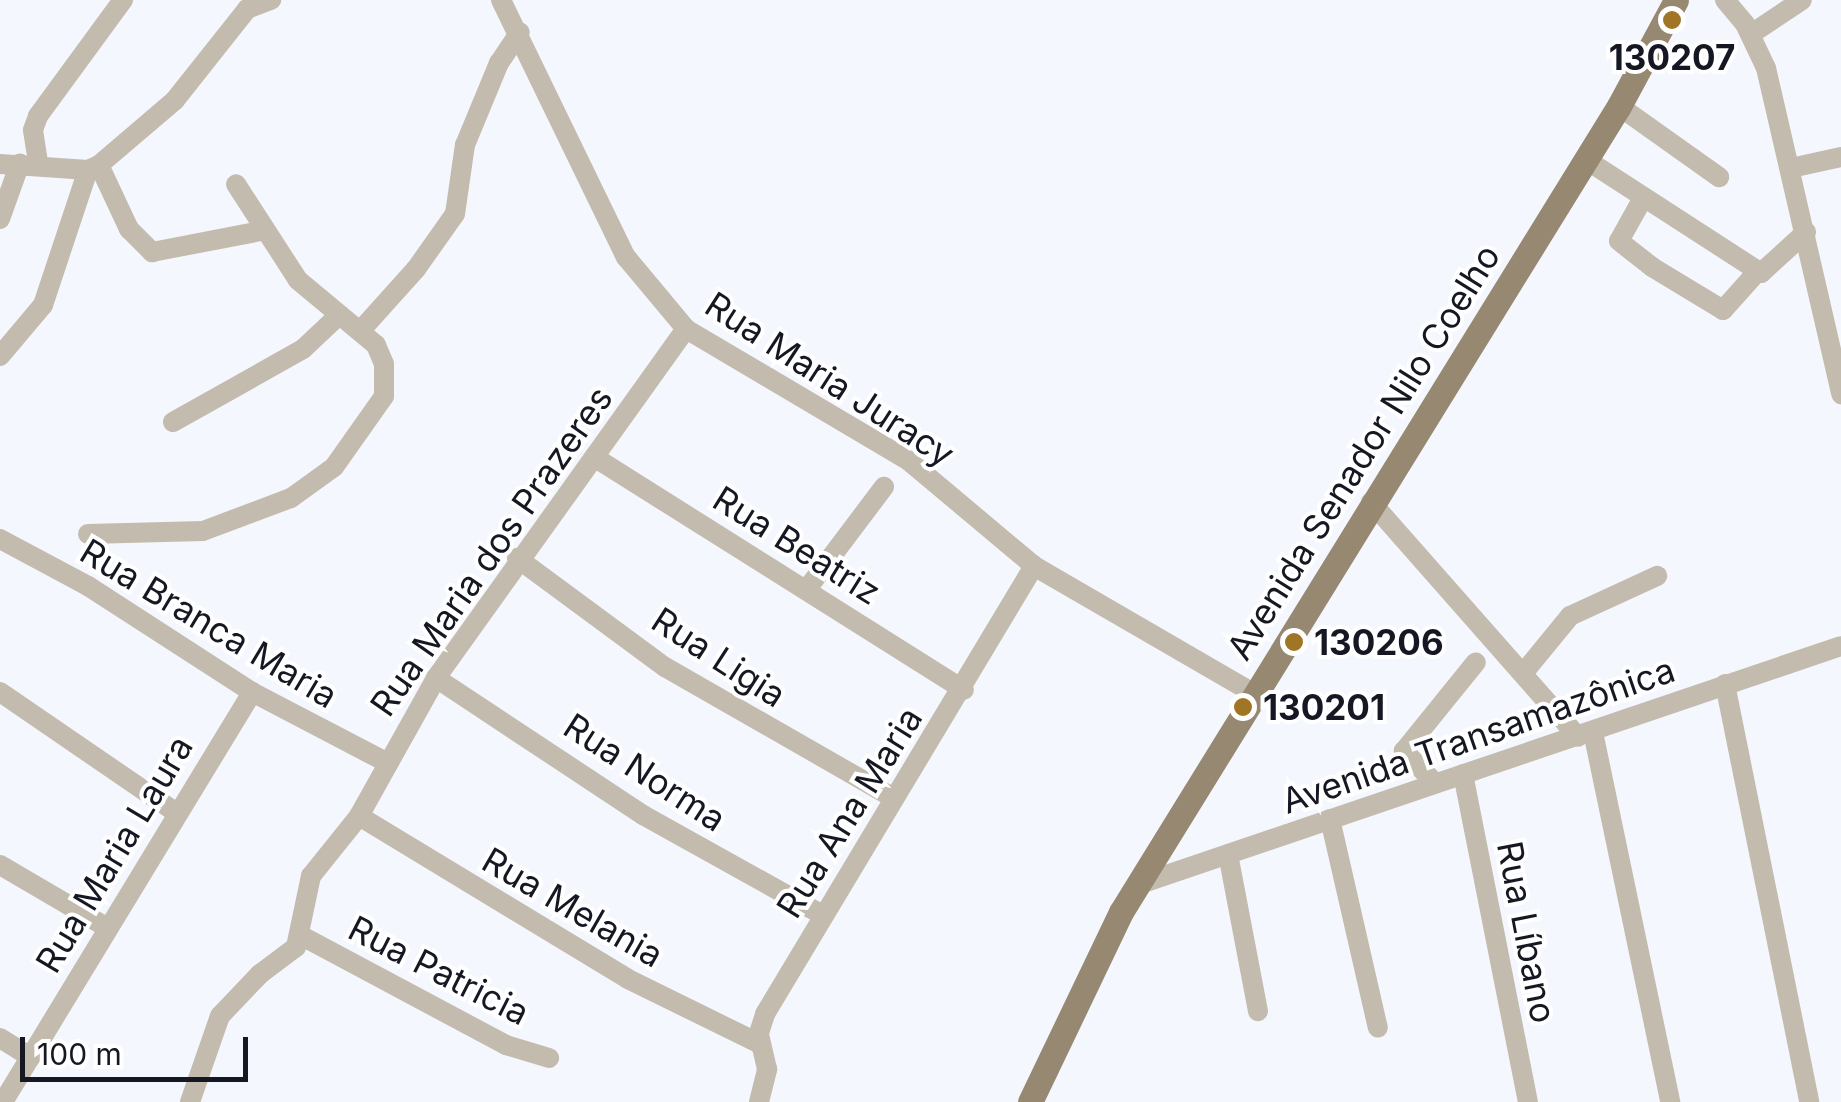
<!DOCTYPE html>
<meta charset="utf-8">
<style>
body{margin:0}
#map{position:relative;width:1841px;height:1102px;overflow:hidden;background:#f5f7fe;font-family:Inter,sans-serif}
div>[style]{position:absolute}
.minor>*{height:20px;margin:-10px;padding:0 10px;transform-origin:10px;border-radius:10px;background:#c3bbae}
.major>*{height:25px;margin:-12.5px;padding:0 12.5px;transform-origin:12.5px;border-radius:12.5px;background:#978871}
.dots>*{width:28px;height:28px;translate:-50% -50%;box-sizing:border-box;border:5px solid #fff;border-radius:50%}
span{translate:-50% -50%;white-space:nowrap;text-align:center;line-height:1.15;-webkit-text-stroke:8px #fff;paint-order:stroke}
.poi-label{font-size:35px;color:#151823;font-weight:700}
.left{translate:0 -50%;text-align:left}
.street-label{font-size:35px;color:#151823}
.scale{position:absolute;left:20px;top:1037px;width:228px;height:45px;box-sizing:border-box;border:5px solid #151823;border-top:0;padding-left:12px;font-size:30px;line-height:35px;white-space:nowrap;color:#151823;-webkit-text-stroke:8px #fff;paint-order:stroke}
</style>
<div id="map">
<div class="minor">
<i style="left:501px;top:0;width:286px;rotate:64.1deg"></i>
<i style="left:626px;top:257px;width:94px;rotate:50.2deg"></i>
<i style="left:686px;top:329px;width:259px;rotate:30.6deg"></i>
<i style="left:909px;top:461px;width:163px;rotate:40deg"></i>
<i style="left:1034px;top:566px;width:255px;rotate:30.1deg"></i>
<i style="left:1725px;top:0;width:31px;rotate:50deg"></i>
<i style="left:1745px;top:24px;width:49px;rotate:64.5deg"></i>
<i style="left:1766px;top:68px;width:335px;rotate:77deg"></i>
<i style="left:1751px;top:34px;width:61px;rotate:-33.7deg"></i>
<i style="left:1619px;top:106px;width:123px;rotate:35.4deg"></i>
<i style="left:1585px;top:159px;width:210px;rotate:32.9deg"></i>
<i style="left:1761px;top:273px;width:61px;rotate:-42.3deg"></i>
<i style="left:38px;top:162px;width:32px;rotate:-99deg"></i>
<i style="left:33px;top:130px;width:15px;rotate:-70deg"></i>
<i style="left:38px;top:116px;width:144px;rotate:-53.8deg"></i>
<i style="left:0;top:164px;width:88px;rotate:3.9deg"></i>
<i style="left:88px;top:170px;width:12px;rotate:-24deg"></i>
<i style="left:99px;top:165px;width:100px;rotate:-40.5deg"></i>
<i style="left:175px;top:100px;width:116px;rotate:-51.6deg"></i>
<i style="left:247px;top:9px;width:26px;rotate:-21deg"></i>
<i style="left:99px;top:165px;width:71px;rotate:64.9deg"></i>
<i style="left:129px;top:229px;width:33px;rotate:45deg"></i>
<i style="left:152px;top:252px;width:111px;rotate:-10.9deg"></i>
<i style="left:1791px;top:168px;width:51px;rotate:-12.4deg"></i>
<i style="left:1643px;top:198px;width:49px;rotate:119.2deg"></i>
<i style="left:1619px;top:241px;width:42px;rotate:38.2deg"></i>
<i style="left:1652px;top:267px;width:83px;rotate:31.2deg"></i>
<i style="left:1723px;top:310px;width:52px;rotate:-48.1deg"></i>
<i style="left:0;top:219px;width:59px;rotate:-70.3deg"></i>
<i style="left:362px;top:329px;width:81px;rotate:-48deg"></i>
<i style="left:416px;top:269px;width:67px;rotate:-54.7deg"></i>
<i style="left:455px;top:214px;width:70px;rotate:-81.8deg"></i>
<i style="left:465px;top:145px;width:89px;rotate:-67.5deg"></i>
<i style="left:499px;top:63px;width:37px;rotate:-56deg"></i>
<i style="left:0;top:356px;width:67px;rotate:-49.9deg"></i>
<i style="left:43px;top:305px;width:142px;rotate:-71.6deg"></i>
<i style="left:173px;top:422px;width:149px;rotate:-29.3deg"></i>
<i style="left:303px;top:349px;width:50px;rotate:-43.4deg"></i>
<i style="left:594px;top:457px;width:437px;rotate:32.2deg"></i>
<i style="left:1371px;top:502px;width:313px;rotate:48.6deg"></i>
<i style="left:88px;top:534px;width:115px;rotate:-1.5deg"></i>
<i style="left:203px;top:531px;width:94px;rotate:-20.6deg"></i>
<i style="left:291px;top:498px;width:53px;rotate:-35.8deg"></i>
<i style="left:334px;top:467px;width:87px;rotate:-54.8deg"></i>
<i style="left:384px;top:396px;width:32px;rotate:-90deg"></i>
<i style="left:384px;top:364px;width:21px;rotate:-113deg"></i>
<i style="left:376px;top:345px;width:102px;rotate:-140.2deg"></i>
<i style="left:298px;top:280px;width:114px;rotate:-122.9deg"></i>
<i style="left:0;top:539px;width:100px;rotate:28.1deg"></i>
<i style="left:88px;top:586px;width:195px;rotate:32.9deg"></i>
<i style="left:252px;top:692px;width:151px;rotate:27.6deg"></i>
<i style="left:517px;top:558px;width:184px;rotate:36.4deg"></i>
<i style="left:665px;top:667px;width:264px;rotate:29.8deg"></i>
<i style="left:807px;top:589px;width:128px;rotate:-53deg"></i>
<i style="left:1525px;top:671px;width:71px;rotate:-50.7deg"></i>
<i style="left:1570px;top:616px;width:96px;rotate:-24.7deg"></i>
<i style="left:436px;top:678px;width:248px;rotate:33.5deg"></i>
<i style="left:643px;top:815px;width:206px;rotate:29.1deg"></i>
<i style="left:1725px;top:684px;width:426px;rotate:78.6deg"></i>
<i style="left:0;top:692px;width:212px;rotate:34.4deg"></i>
<i style="left:1593px;top:732px;width:378px;rotate:78.2deg"></i>
<i style="left:1463px;top:774px;width:334px;rotate:78.8deg"></i>
<i style="left:1435px;top:783px;width:45px;rotate:-134.1deg"></i>
<i style="left:1404px;top:751px;width:114px;rotate:-51deg"></i>
<i style="left:359px;top:816px;width:315px;rotate:31.2deg"></i>
<i style="left:628px;top:979px;width:147px;rotate:26.2deg"></i>
<i style="left:1330px;top:819px;width:214px;rotate:77.1deg"></i>
<i style="left:1228px;top:854px;width:160px;rotate:79.2deg"></i>
<i style="left:0;top:865px;width:123px;rotate:30.3deg"></i>
<i style="left:1137px;top:885px;width:743px;rotate:-18.75deg"></i>
<i style="left:300px;top:935px;width:234px;rotate:28.1deg"></i>
<i style="left:506px;top:1045px;width:45px;rotate:16.8deg"></i>
<i style="left:0;top:1038px;width:36px;rotate:32deg"></i>
<i style="left:3px;top:1102px;width:480px;rotate:-58.7deg"></i>
<i style="left:190px;top:1102px;width:91px;rotate:-70.8deg"></i>
<i style="left:220px;top:1016px;width:58px;rotate:-46.4deg"></i>
<i style="left:260px;top:974px;width:45px;rotate:-36.9deg"></i>
<i style="left:296px;top:947px;width:73px;rotate:-78.1deg"></i>
<i style="left:311px;top:876px;width:77px;rotate:-51.3deg"></i>
<i style="left:359px;top:816px;width:158px;rotate:-60.8deg"></i>
<i style="left:436px;top:678px;width:429px;rotate:-54.4deg"></i>
<i style="left:759px;top:1102px;width:34px;rotate:-76deg"></i>
<i style="left:767px;top:1069px;width:37px;rotate:-103deg"></i>
<i style="left:759px;top:1033px;width:20px;rotate:-72deg"></i>
<i style="left:765px;top:1014px;width:523px;rotate:-59.02deg"></i>
</div>
<div class="major">
<i style="left:1030px;top:1102px;width:211px;rotate:-64.4deg"></i>
<i style="left:1121px;top:912px;width:947px;rotate:-58.29deg"></i>
<i style="left:1619px;top:106px;width:120px;rotate:-61.7deg"></i>
</div>
<div class="dots">
<i style="left:1672px;top:20px;background:#a07525"></i>
<i style="left:1294px;top:642px;background:#a07525"></i>
<i style="left:1243px;top:707px;background:#a07525"></i>
</div>
<div class="poi-label">
<span style="left:1672px;top:57px">130207</span>
<span class="left" style="left:1314px;top:642px">130206</span>
<span class="left" style="left:1263px;top:707px">130201</span>
</div>
<div class="street-label">
<span style="left:830px;top:379px;rotate:33deg">Rua Maria Juracy</span>
<span style="left:1363px;top:452px;rotate:-58deg">Avenida Senador Nilo Coelho</span>
<span style="left:797px;top:545px;rotate:32deg">Rua Beatriz</span>
<span style="left:491px;top:551px;rotate:-55deg">Rua Maria dos Prazeres</span>
<span style="left:209px;top:623px;rotate:31deg">Rua Branca Maria</span>
<span style="left:719px;top:657px;rotate:33deg">Rua Ligia</span>
<span style="left:1478px;top:735px;rotate:-19deg">Avenida Transamazônica</span>
<span style="left:645px;top:772px;rotate:33deg">Rua Norma</span>
<span style="left:849px;top:812px;rotate:-58deg">Rua Ana Maria</span>
<span style="left:114px;top:854px;rotate:-59deg">Rua Maria Laura</span>
<span style="left:573px;top:907px;rotate:30deg">Rua Melania</span>
<span style="left:1527px;top:932px;rotate:79deg">Rua Líbano</span>
<span style="left:439px;top:970px;rotate:27deg">Rua Patricia</span>
</div>
<div class="scale">100 m</div>
</div>
